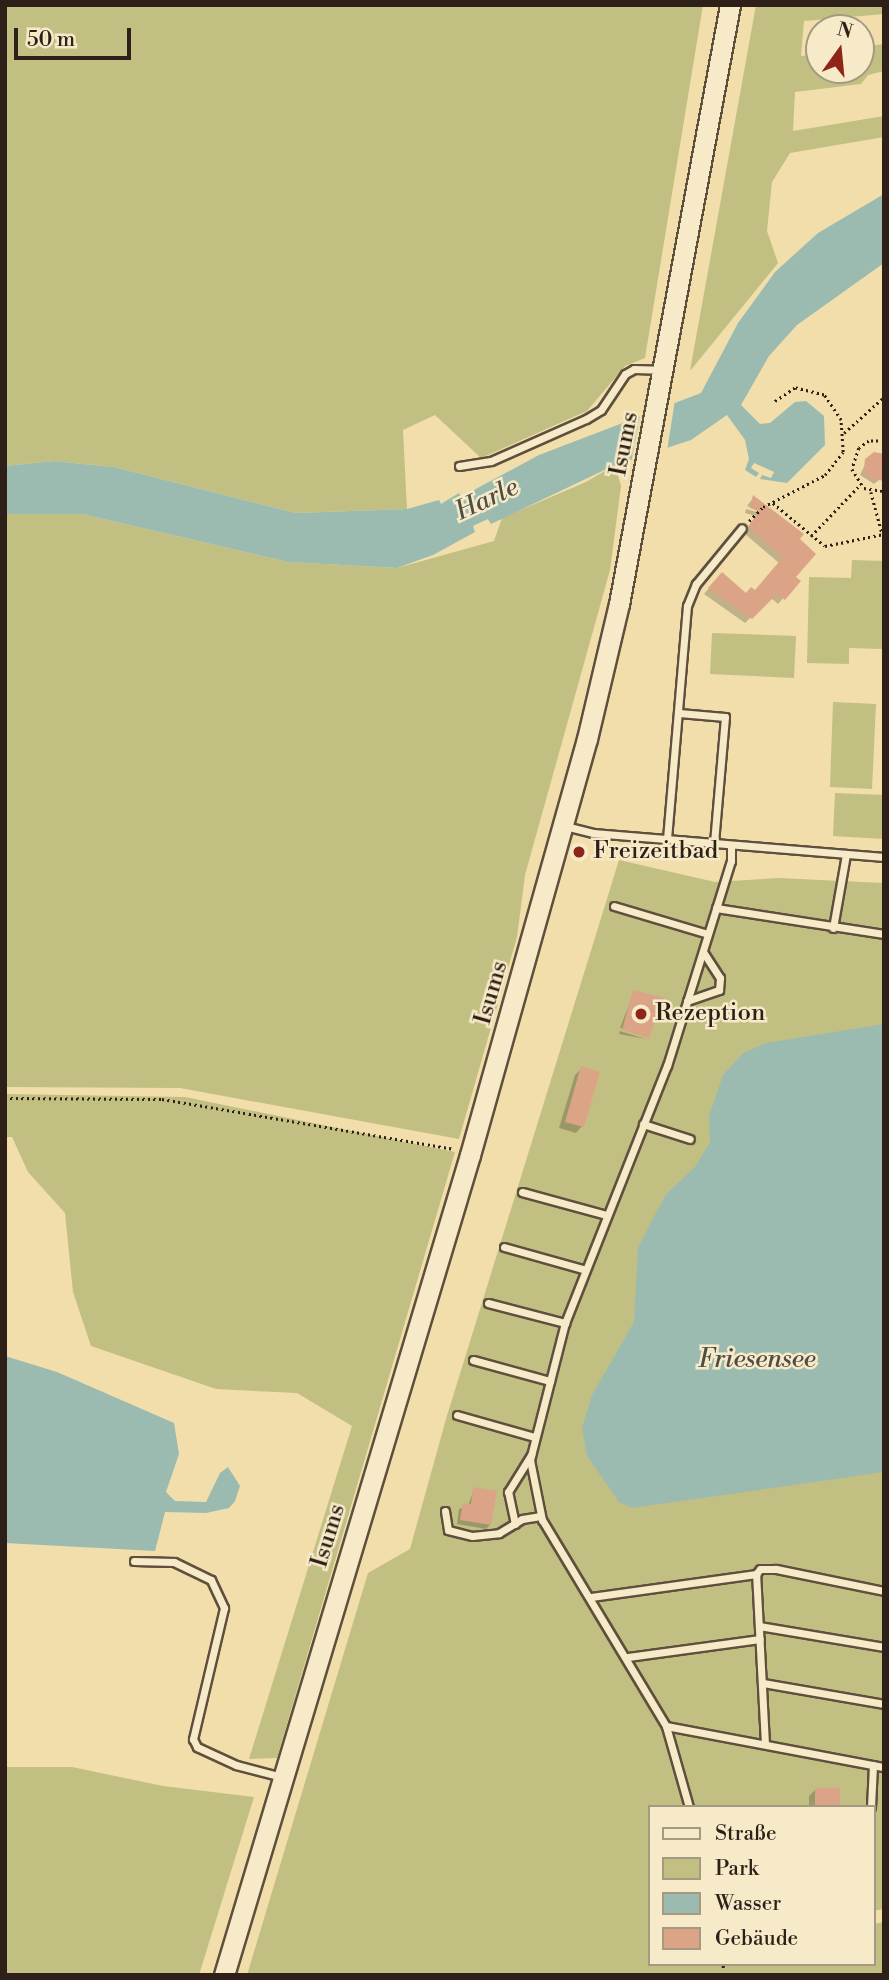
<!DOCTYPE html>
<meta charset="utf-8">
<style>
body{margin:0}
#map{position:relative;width:889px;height:1980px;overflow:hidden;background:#f1deab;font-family:"Libre Bodoni",serif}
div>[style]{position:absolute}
.green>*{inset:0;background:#c2bf83}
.water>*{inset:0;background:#9cbbb0}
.pier>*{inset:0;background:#f1deab}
.shadow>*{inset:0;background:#0003}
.building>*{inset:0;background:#dba486}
.path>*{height:2.5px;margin-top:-1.25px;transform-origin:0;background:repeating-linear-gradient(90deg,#2e1f18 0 2px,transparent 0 5.5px)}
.roads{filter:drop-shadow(2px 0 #5f4f3d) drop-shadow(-2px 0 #5f4f3d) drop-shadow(0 2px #5f4f3d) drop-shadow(0 -2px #5f4f3d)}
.lane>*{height:7px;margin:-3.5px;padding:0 3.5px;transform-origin:3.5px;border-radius:3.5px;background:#f6eac8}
.secondary>*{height:19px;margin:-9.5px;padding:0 9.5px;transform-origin:9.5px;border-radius:9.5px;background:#f6eac8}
.dots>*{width:19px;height:19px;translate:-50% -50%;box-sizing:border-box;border:4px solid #f6eac8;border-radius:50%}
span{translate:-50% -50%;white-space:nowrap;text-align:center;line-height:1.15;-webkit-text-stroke:5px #f6eac8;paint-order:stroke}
.street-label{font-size:24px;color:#2e1f18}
.poi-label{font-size:24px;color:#2e1f18}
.left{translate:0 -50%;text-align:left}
.water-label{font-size:26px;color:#4f4e46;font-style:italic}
.frame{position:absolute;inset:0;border:7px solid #2e1f18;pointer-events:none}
.legend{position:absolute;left:648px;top:1805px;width:228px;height:161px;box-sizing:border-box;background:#f6eac8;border:2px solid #a69982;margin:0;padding:9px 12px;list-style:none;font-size:21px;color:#2e1f18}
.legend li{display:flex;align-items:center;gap:14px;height:35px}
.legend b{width:35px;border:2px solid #a69982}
.north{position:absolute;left:805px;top:14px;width:70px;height:70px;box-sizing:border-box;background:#f6eac8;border:2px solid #a69982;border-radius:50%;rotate:15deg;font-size:19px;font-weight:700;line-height:28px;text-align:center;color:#2e1f18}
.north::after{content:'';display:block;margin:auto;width:24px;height:32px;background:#8f2418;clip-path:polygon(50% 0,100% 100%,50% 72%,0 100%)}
.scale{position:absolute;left:14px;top:28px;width:117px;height:32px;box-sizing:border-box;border:4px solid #2e1f18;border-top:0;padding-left:9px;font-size:21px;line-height:24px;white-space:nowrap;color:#2e1f18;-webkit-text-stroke:5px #f6eac8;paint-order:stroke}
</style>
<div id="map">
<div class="green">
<i style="clip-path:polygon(5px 5px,703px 5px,645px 358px,625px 366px,587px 411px,481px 458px,435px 415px,403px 430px,407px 509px,296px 513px,114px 467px,54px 461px,5px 466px)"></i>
<i style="clip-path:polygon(756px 5px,884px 5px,884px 14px,804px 21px,801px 56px,819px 54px,819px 70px,861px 70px,861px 47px,884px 44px,884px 71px,868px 75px,861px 84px,795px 92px,793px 131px,884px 116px,884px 137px,790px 153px,772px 182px,767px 231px,778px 263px,690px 371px)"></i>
<i style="clip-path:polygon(615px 465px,621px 486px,610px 570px,525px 875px,517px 937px,459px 1139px,180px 1088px,5px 1087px,5px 514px,82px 514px,288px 562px,397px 568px,494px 541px,502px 518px,586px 482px)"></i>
<i style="clip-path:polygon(852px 560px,884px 561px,884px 649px,849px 648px,849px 664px,807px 663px,809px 577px,851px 578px)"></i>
<i style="clip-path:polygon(712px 633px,796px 636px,794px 678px,710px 674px)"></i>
<i style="clip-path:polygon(833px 702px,876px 704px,872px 789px,830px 787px)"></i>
<i style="clip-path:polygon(835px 793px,884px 795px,884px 839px,833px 836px)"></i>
<i style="clip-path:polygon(619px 860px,715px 882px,778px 878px,884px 883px,884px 1909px,873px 1911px,873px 1807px,649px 1807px,649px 1964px,873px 1964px,873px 1924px,884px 1922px,884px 1975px,247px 1975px,368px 1573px,410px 1549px,446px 1419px)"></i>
<i style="clip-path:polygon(5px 1094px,185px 1097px,455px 1152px,277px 1758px,249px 1759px,352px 1426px,297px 1393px,216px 1389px,91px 1346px,73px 1292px,65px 1213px,28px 1172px,12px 1137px,5px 1137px)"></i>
<i style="clip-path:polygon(5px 1767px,72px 1767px,163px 1786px,254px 1797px,199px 1975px,5px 1975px)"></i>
</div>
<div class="water">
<i style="clip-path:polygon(884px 194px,884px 263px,797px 325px,769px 356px,741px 405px,760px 424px,770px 423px,795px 402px,806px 401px,824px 416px,825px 445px,787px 483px,760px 479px,762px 475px,771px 478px,774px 472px,754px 463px,751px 468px,759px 473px,756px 477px,745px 470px,749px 459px,745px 440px,727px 415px,691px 440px,615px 465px,491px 524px,488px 519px,473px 526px,475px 532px,433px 555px,397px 568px,288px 562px,82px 514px,5px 514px,5px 466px,54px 461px,114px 467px,296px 513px,407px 509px,439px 500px,441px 504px,459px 493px,461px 497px,539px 455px,701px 393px,738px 323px,775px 272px,818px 233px)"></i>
<i style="clip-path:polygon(884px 1024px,884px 1472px,632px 1508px,619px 1502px,587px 1456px,582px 1428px,592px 1395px,634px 1322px,638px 1247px,666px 1194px,695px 1167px,710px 1142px,709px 1116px,723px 1075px,743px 1053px,766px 1043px)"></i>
<i style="clip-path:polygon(5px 1356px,57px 1372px,174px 1423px,179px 1454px,166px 1492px,175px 1501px,206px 1502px,220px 1473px,228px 1467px,240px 1486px,235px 1501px,229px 1508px,206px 1513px,165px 1512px,155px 1551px,5px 1543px)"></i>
</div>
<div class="pier">
<i style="clip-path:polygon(675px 400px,667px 451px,631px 463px,641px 410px)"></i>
</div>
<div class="shadow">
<i style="clip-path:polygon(867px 460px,884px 476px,874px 484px,860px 475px)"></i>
<i style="clip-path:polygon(753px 498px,797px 540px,794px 577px,798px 581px,778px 604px,771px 598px,745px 623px,704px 594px,716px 580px,746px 595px,754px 592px,779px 563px,744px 533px,756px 516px,745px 513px,746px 509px,764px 514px,747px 506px)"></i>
<i style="clip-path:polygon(634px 992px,648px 1036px,620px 1028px)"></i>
<i style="clip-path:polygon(620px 1031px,646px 1039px,619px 1034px)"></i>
<i style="clip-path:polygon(582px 1068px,582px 1126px,576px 1133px,559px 1128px,575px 1075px)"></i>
<i style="clip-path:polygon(474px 1489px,490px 1525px,486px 1529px,457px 1524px,459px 1509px,468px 1506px)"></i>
<i style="clip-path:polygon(816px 1789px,838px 1807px,809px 1807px,809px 1796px)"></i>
</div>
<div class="building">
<i style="clip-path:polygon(874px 452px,884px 454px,884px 481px,869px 478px,864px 470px,865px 459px)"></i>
<i style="clip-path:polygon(753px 495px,804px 534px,800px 539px,816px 554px,796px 577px,801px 581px,785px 600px,777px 594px,752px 619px,708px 588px,722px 572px,746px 593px,751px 587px,755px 590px,783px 557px,748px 527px,759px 511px,750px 508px)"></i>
<i style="clip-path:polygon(633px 990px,664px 998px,649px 1038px,622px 1030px)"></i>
<i style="clip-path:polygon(581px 1066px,600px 1072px,584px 1127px,565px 1122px)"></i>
<i style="clip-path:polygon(473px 1487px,497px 1491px,491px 1525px,460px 1520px,463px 1503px,471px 1504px)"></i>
<i style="clip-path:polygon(815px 1788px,840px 1788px,840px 1807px,815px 1807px)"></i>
</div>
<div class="path">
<i style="left:844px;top:433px;width:54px;rotate:-42deg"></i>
<i style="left:884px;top:441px;width:15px;rotate:180deg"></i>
<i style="left:869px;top:441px;width:12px;rotate:145deg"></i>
<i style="left:859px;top:448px;width:22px;rotate:108deg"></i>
<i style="left:852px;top:469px;width:22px;rotate:58deg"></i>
<i style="left:864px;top:488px;width:20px;rotate:9deg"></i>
<i style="left:871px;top:492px;width:42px;rotate:75deg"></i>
<i style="left:773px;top:503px;width:67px;rotate:39.6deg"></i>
<i style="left:825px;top:546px;width:60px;rotate:-11.5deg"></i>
<i style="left:749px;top:521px;width:20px;rotate:-45deg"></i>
<i style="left:763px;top:507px;width:70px;rotate:-27.3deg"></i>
<i style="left:825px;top:475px;width:29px;rotate:-52deg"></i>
<i style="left:843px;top:452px;width:32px;rotate:-94deg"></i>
<i style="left:841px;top:420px;width:30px;rotate:-124deg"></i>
<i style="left:824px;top:395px;width:30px;rotate:-166deg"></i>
<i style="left:795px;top:388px;width:27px;rotate:146deg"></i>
<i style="left:811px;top:536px;width:69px;rotate:-46.2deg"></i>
<i style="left:5px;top:1098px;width:157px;rotate:0.4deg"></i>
<i style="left:162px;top:1099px;width:295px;rotate:9.7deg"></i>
<i style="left:723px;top:1968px;width:4px;rotate:-90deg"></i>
</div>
<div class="roads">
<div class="lane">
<i style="left:459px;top:466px;width:32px;rotate:-9deg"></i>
<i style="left:491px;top:461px;width:104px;rotate:-23.9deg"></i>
<i style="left:586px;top:419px;width:17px;rotate:-31deg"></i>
<i style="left:601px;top:410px;width:43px;rotate:-56.3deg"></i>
<i style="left:625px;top:374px;width:10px;rotate:-29deg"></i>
<i style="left:634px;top:369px;width:25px;rotate:2deg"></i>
<i style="left:679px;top:713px;width:46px;rotate:5deg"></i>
<i style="left:725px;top:717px;width:127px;rotate:95deg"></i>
<i style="left:565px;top:826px;width:29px;rotate:14deg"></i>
<i style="left:593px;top:833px;width:292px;rotate:4.7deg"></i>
<i style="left:667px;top:839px;width:234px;rotate:-85.1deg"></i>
<i style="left:687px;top:606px;width:24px;rotate:-68deg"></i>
<i style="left:696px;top:584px;width:72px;rotate:-50.6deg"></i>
<i style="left:614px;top:906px;width:98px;rotate:16.6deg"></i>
<i style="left:716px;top:908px;width:170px;rotate:8.8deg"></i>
<i style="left:833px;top:928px;width:75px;rotate:-80deg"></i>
<i style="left:687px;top:1001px;width:34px;rotate:-19deg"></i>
<i style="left:719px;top:990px;width:12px;rotate:-85deg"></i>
<i style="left:720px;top:978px;width:31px;rotate:-123deg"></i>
<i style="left:643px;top:1124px;width:49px;rotate:17.7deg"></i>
<i style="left:522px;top:1192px;width:87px;rotate:15.3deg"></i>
<i style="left:504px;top:1247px;width:82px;rotate:15.6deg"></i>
<i style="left:488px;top:1303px;width:80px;rotate:14.6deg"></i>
<i style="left:473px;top:1360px;width:80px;rotate:15.3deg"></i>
<i style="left:457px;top:1415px;width:80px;rotate:15.9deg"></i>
<i style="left:445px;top:1511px;width:19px;rotate:81deg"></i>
<i style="left:448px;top:1530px;width:25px;rotate:14deg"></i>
<i style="left:472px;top:1536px;width:27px;rotate:-6deg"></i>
<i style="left:499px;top:1533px;width:27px;rotate:-31deg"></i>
<i style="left:522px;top:1519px;width:19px;rotate:-9deg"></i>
<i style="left:515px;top:1524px;width:33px;rotate:-102deg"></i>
<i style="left:508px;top:1492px;width:44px;rotate:-58.1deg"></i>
<i style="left:134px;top:1561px;width:40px;rotate:1.4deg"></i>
<i style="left:174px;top:1562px;width:41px;rotate:25.9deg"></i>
<i style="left:211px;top:1580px;width:31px;rotate:65deg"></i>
<i style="left:224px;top:1608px;width:135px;rotate:103.3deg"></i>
<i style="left:193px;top:1739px;width:9px;rotate:63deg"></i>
<i style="left:197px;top:1747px;width:43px;rotate:24.8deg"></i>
<i style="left:236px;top:1765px;width:48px;rotate:14.6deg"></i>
<i style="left:591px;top:1597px;width:167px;rotate:-7.9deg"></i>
<i style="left:759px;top:1626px;width:127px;rotate:9.5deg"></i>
<i style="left:628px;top:1657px;width:133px;rotate:-7.8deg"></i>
<i style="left:763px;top:1683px;width:123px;rotate:9.8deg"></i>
<i style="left:666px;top:1726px;width:222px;rotate:10.7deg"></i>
<i style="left:765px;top:1744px;width:170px;rotate:-93deg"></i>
<i style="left:756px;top:1574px;width:6px;rotate:-51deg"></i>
<i style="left:760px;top:1569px;width:16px"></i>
<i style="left:776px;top:1569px;width:110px;rotate:11.5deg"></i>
<i style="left:689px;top:1807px;width:84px;rotate:-105.9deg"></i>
<i style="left:666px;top:1726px;width:240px;rotate:-121deg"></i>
<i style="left:542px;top:1520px;width:61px;rotate:-101.3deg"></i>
<i style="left:530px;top:1460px;width:141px;rotate:-75.7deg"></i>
<i style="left:565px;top:1323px;width:277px;rotate:-68.4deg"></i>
<i style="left:667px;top:1066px;width:215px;rotate:-72.7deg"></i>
<i style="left:731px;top:861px;width:15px;rotate:-90deg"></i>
<i style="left:871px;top:1807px;width:42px;rotate:-87.3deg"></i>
</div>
<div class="secondary">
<i style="left:224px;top:1975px;width:856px;rotate:-73.3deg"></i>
<i style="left:470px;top:1155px;width:432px;rotate:-74.3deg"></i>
<i style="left:587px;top:739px;width:139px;rotate:-76.7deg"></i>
<i style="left:619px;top:604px;width:609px;rotate:-79.5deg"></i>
</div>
</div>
<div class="dots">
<i style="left:579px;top:852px;background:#8f2418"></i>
<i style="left:641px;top:1014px;background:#8f2418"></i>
</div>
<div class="street-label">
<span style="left:625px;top:444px;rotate:-79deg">Isums</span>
<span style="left:492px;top:993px;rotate:-74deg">Isums</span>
<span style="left:329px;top:1536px;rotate:-73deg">Isums</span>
</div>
<div class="poi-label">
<span class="left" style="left:593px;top:852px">Freizeitbad</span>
<span class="left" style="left:655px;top:1014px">Rezeption</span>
</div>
<div class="water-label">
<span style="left:487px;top:500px;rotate:-25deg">Harle</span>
<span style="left:757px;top:1360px">Friesensee</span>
</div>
<div class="frame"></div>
<ul class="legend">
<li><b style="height:9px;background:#f6eac8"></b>Straße</li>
<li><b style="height:19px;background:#c2bf83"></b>Park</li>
<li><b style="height:19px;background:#9cbbb0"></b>Wasser</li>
<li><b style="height:19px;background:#dba486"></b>Gebäude</li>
</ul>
<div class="north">N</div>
<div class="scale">50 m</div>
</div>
